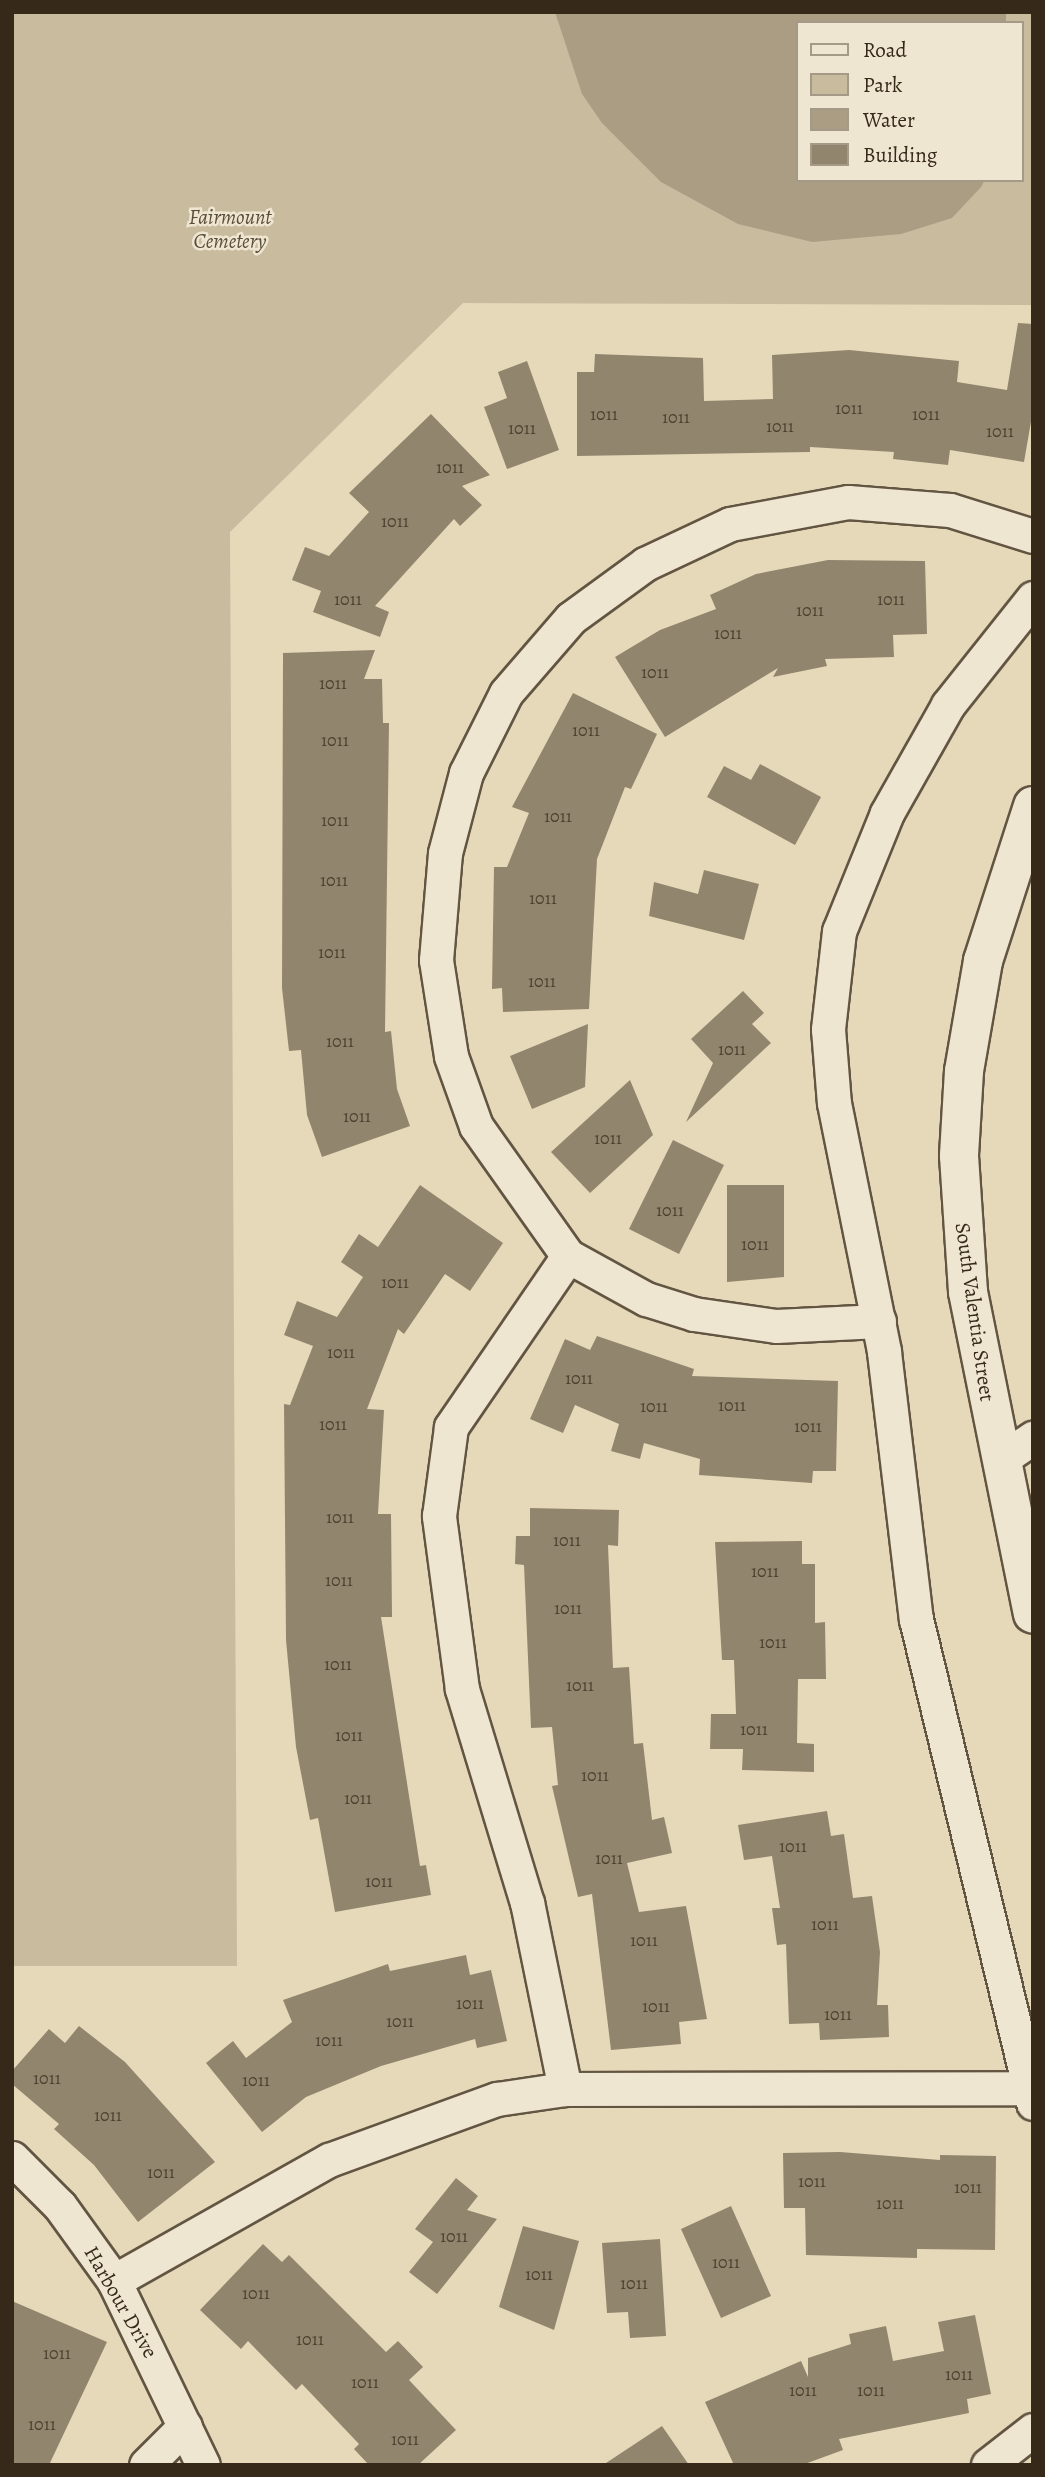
<!DOCTYPE html>
<style>
body{margin:0}
#map{position:relative;width:1045px;height:2477px;overflow:hidden;background:#e6d9b9;font-family:Alegreya,serif}
div>[style]{position:absolute}
.green>*{inset:0;background:#c8bb9e}
.water>*{inset:0;background:#aa9d83}
.building>*{inset:0;background:#92856d}
.roads{filter:drop-shadow(2px 0 #625542) drop-shadow(-2px 0 #625542) drop-shadow(0 2px #625542) drop-shadow(0 -2px #625542)}
.minor>*{height:33px;margin:-16.5px;padding:0 16.5px;transform-origin:16.5px;border-radius:16.5px;background:#efe6d2}
.tertiary>*{height:38px;margin:-19px;padding:0 19px;transform-origin:19px;border-radius:19px;background:#efe6d2}
span{translate:-50% -50%;white-space:nowrap;text-align:center;line-height:1.15;-webkit-text-stroke:5px #efe6d2;paint-order:stroke}
.number-label{font-size:18px;color:#4d402f}
.number-label span{-webkit-text-stroke-width:0}
.park-label{font-size:21px;color:#5a4e3b;font-style:italic}
.street-label{font-size:21px;color:#36291a}
.frame{position:absolute;inset:0;border:14px solid #36291a;pointer-events:none}
.legend{position:absolute;left:796px;top:21px;width:228px;height:161px;box-sizing:border-box;background:#efe6d2;border:2px solid #a59a88;margin:0;padding:9px 12px;list-style:none;font-size:21px;color:#36291a}
.legend li{display:flex;align-items:center;gap:14px;height:35px}
.legend b{width:35px;border:2px solid #a59a88}
</style>
<div id="map">
<div class="green">
<i style="clip-path:polygon(evenodd,12px 12px,1033px 12px,1033px 305px,463px 303px,230px 532px,237px 1966px,12px 1966px,12px 12px,798px 23px,1022px 23px,1022px 180px,798px 180px,798px 23px)"></i>
</div>
<div class="water">
<i style="clip-path:polygon(555px 12px,1006px 12px,1006px 23px,798px 23px,798px 180px,984px 180px,982px 186px,952px 218px,901px 234px,812px 242px,738px 224px,661px 182px,602px 123px,582px 94px)"></i>
</div>
<div class="building">
<i style="clip-path:polygon(1018px 323px,1033px 324px,1033px 410px,1024px 462px,950px 450px,948px 465px,893px 459px,894px 452px,810px 447px,810px 452px,577px 456px,577px 372px,594px 372px,595px 354px,703px 358px,704px 401px,773px 399px,772px 355px,849px 350px,959px 361px,957px 382px,1007px 390px)"></i>
<i style="clip-path:polygon(527px 361px,559px 450px,507px 469px,484px 407px,507px 398px,498px 372px)"></i>
<i style="clip-path:polygon(431px 414px,490px 475px,462px 486px,482px 505px,460px 526px,454px 519px,375px 606px,389px 612px,380px 637px,313px 612px,321px 591px,292px 580px,305px 547px,329px 556px,369px 512px,349px 493px)"></i>
<i style="clip-path:polygon(828px 560px,925px 561px,927px 634px,893px 635px,894px 657px,825px 659px,827px 666px,773px 677px,778px 668px,665px 737px,615px 657px,660px 630px,716px 609px,710px 595px,756px 574px)"></i>
<i style="clip-path:polygon(375px 650px,364px 679px,382px 679px,383px 723px,389px 723px,385px 1032px,391px 1031px,397px 1089px,410px 1126px,322px 1157px,307px 1115px,301px 1050px,289px 1051px,282px 988px,283px 653px)"></i>
<i style="clip-path:polygon(573px 693px,657px 734px,631px 789px,625px 787px,597px 859px,589px 1009px,503px 1012px,502px 988px,492px 989px,494px 867px,507px 867px,529px 813px,512px 807px)"></i>
<i style="clip-path:polygon(760px 764px,821px 797px,795px 845px,707px 797px,724px 766px,751px 780px)"></i>
<i style="clip-path:polygon(704px 870px,759px 884px,744px 940px,649px 916px,654px 882px,698px 894px)"></i>
<i style="clip-path:polygon(743px 991px,764px 1013px,752px 1024px,771px 1043px,686px 1122px,713px 1063px,691px 1039px)"></i>
<i style="clip-path:polygon(588px 1024px,585px 1087px,532px 1109px,510px 1056px)"></i>
<i style="clip-path:polygon(630px 1080px,653px 1135px,590px 1193px,551px 1152px)"></i>
<i style="clip-path:polygon(673px 1140px,724px 1165px,679px 1254px,629px 1229px)"></i>
<i style="clip-path:polygon(420px 1185px,503px 1243px,470px 1291px,445px 1274px,404px 1334px,398px 1329px,367px 1409px,384px 1410px,378px 1514px,391px 1514px,392px 1617px,381px 1617px,420px 1866px,426px 1865px,431px 1895px,335px 1912px,318px 1818px,310px 1820px,296px 1747px,286px 1640px,284px 1404px,290px 1405px,313px 1346px,284px 1335px,297px 1301px,337px 1317px,363px 1277px,341px 1262px,359px 1234px,378px 1247px)"></i>
<i style="clip-path:polygon(727px 1185px,784px 1185px,784px 1277px,727px 1282px)"></i>
<i style="clip-path:polygon(597px 1336px,694px 1369px,692px 1376px,838px 1381px,836px 1471px,813px 1471px,812px 1483px,699px 1475px,700px 1459px,644px 1443px,640px 1459px,611px 1451px,619px 1424px,575px 1405px,563px 1433px,530px 1419px,565px 1339px,590px 1350px)"></i>
<i style="clip-path:polygon(530px 1508px,619px 1510px,618px 1546px,608px 1545px,613px 1668px,629px 1667px,634px 1744px,643px 1743px,652px 1820px,664px 1817px,672px 1853px,627px 1863px,639px 1912px,686px 1906px,707px 2019px,679px 2022px,681px 2044px,611px 2050px,592px 1894px,578px 1897px,552px 1786px,558px 1785px,552px 1727px,531px 1728px,524px 1565px,515px 1564px,516px 1536px,530px 1536px)"></i>
<i style="clip-path:polygon(802px 1541px,802px 1564px,815px 1564px,815px 1623px,825px 1622px,826px 1679px,798px 1679px,797px 1743px,814px 1744px,814px 1772px,742px 1770px,743px 1749px,710px 1749px,711px 1714px,736px 1714px,734px 1660px,722px 1660px,715px 1542px)"></i>
<i style="clip-path:polygon(827px 1811px,831px 1836px,844px 1834px,853px 1898px,872px 1896px,880px 1952px,877px 2005px,888px 2005px,889px 2037px,820px 2040px,819px 2023px,789px 2024px,786px 1944px,777px 1945px,772px 1908px,780px 1908px,772px 1856px,744px 1860px,738px 1825px)"></i>
<i style="clip-path:polygon(466px 1955px,470px 1975px,491px 1970px,507px 2041px,477px 2048px,475px 2039px,381px 2066px,306px 2097px,262px 2132px,206px 2063px,233px 2041px,246px 2058px,292px 2022px,283px 2000px,388px 1964px,390px 1971px)"></i>
<i style="clip-path:polygon(79px 2026px,125px 2062px,215px 2162px,138px 2222px,94px 2165px,54px 2129px,59px 2124px,12px 2084px,12px 2071px,49px 2029px,65px 2043px)"></i>
<i style="clip-path:polygon(840px 2152px,940px 2160px,940px 2155px,996px 2156px,995px 2250px,917px 2249px,917px 2258px,806px 2255px,805px 2208px,784px 2208px,783px 2153px)"></i>
<i style="clip-path:polygon(456px 2178px,478px 2196px,467px 2210px,497px 2219px,437px 2294px,409px 2272px,433px 2242px,415px 2229px)"></i>
<i style="clip-path:polygon(731px 2206px,771px 2296px,721px 2318px,681px 2229px)"></i>
<i style="clip-path:polygon(523px 2226px,579px 2241px,554px 2330px,499px 2307px)"></i>
<i style="clip-path:polygon(660px 2239px,666px 2336px,630px 2338px,628px 2312px,607px 2313px,602px 2243px)"></i>
<i style="clip-path:polygon(263px 2244px,282px 2262px,289px 2255px,386px 2352px,398px 2341px,423px 2367px,409px 2380px,456px 2430px,418px 2465px,369px 2465px,354px 2449px,359px 2444px,302px 2384px,296px 2390px,248px 2341px,241px 2349px,200px 2310px)"></i>
<i style="clip-path:polygon(12px 2301px,107px 2342px,49px 2465px,12px 2465px)"></i>
<i style="clip-path:polygon(975px 2315px,991px 2394px,967px 2399px,969px 2413px,839px 2439px,843px 2450px,802px 2465px,734px 2465px,705px 2402px,801px 2361px,808px 2377px,808px 2358px,851px 2344px,849px 2334px,886px 2326px,893px 2361px,944px 2351px,938px 2322px)"></i>
<i style="clip-path:polygon(662px 2426px,689px 2465px,603px 2465px)"></i>
</div>
<div class="roads">
<div class="minor">
<i style="left:1033px;top:598px;width:137px;rotate:128.5deg"></i>
<i style="left:948px;top:705px;width:124px;rotate:119.5deg"></i>
<i style="left:887px;top:813px;width:127px;rotate:112.1deg"></i>
<i style="left:839px;top:931px;width:99px;rotate:96.4deg"></i>
<i style="left:828px;top:1029px;width:74px;rotate:85.4deg"></i>
<i style="left:834px;top:1103px;width:254px;rotate:78.6deg"></i>
<i style="left:884px;top:1352px;width:269px;rotate:83.2deg"></i>
<i style="left:916px;top:1619px;width:498px;rotate:76.4deg"></i>
<i style="left:879px;top:1321px;width:103px;rotate:177.2deg"></i>
<i style="left:776px;top:1326px;width:83px;rotate:-171.7deg"></i>
<i style="left:694px;top:1314px;width:50px;rotate:-162.6deg"></i>
<i style="left:646px;top:1299px;width:89px;rotate:-151.1deg"></i>
<i style="left:568px;top:1256px;width:159px;rotate:-125.3deg"></i>
<i style="left:476px;top:1126px;width:74px;rotate:-109.7deg"></i>
<i style="left:451px;top:1056px;width:97px;rotate:-98.9deg"></i>
<i style="left:436px;top:960px;width:107px;rotate:-85.2deg"></i>
<i style="left:445px;top:853px;width:83px;rotate:-75.3deg"></i>
<i style="left:466px;top:773px;width:89px;rotate:-63.4deg"></i>
<i style="left:506px;top:693px;width:99px;rotate:-49.1deg"></i>
<i style="left:571px;top:618px;width:92px;rotate:-36.1deg"></i>
<i style="left:645px;top:564px;width:94px;rotate:-25.2deg"></i>
<i style="left:730px;top:524px;width:120px;rotate:-10.6deg"></i>
<i style="left:848px;top:502px;width:102px;rotate:4.5deg"></i>
<i style="left:950px;top:510px;width:87px;rotate:17.4deg"></i>
<i style="left:1000px;top:1460px;width:40px;rotate:-34deg"></i>
<i style="left:565px;top:2089px;width:190px;rotate:-101.5deg"></i>
<i style="left:527px;top:1903px;width:224px;rotate:-106.9deg"></i>
<i style="left:462px;top:1689px;width:175px;rotate:-97.6deg"></i>
<i style="left:439px;top:1516px;width:90px;rotate:-82.3deg"></i>
<i style="left:451px;top:1427px;width:207px;rotate:-55.6deg"></i>
<i style="left:12px;top:2158px;width:68px;rotate:45deg"></i>
<i style="left:60px;top:2206px;width:92px;rotate:54.2deg"></i>
<i style="left:114px;top:2281px;width:204px;rotate:64.2deg"></i>
<i style="left:114px;top:2281px;width:247px;rotate:-29.4deg"></i>
<i style="left:329px;top:2160px;width:179px;rotate:-20deg"></i>
<i style="left:497px;top:2099px;width:69px;rotate:-8.4deg"></i>
<i style="left:565px;top:2089px;width:463px;rotate:-0.1deg"></i>
<i style="left:146px;top:2465px;width:55px;rotate:-45deg"></i>
<i style="left:988px;top:2465px;width:57px;rotate:-37.9deg"></i>
</div>
<div class="tertiary">
<i style="left:1033px;top:806px;width:163px;rotate:107.9deg"></i>
<i style="left:983px;top:961px;width:112px;rotate:99.8deg"></i>
<i style="left:964px;top:1071px;width:85px;rotate:93.4deg"></i>
<i style="left:959px;top:1156px;width:136px;rotate:86.2deg"></i>
<i style="left:968px;top:1292px;width:328px;rotate:78.6deg"></i>
</div>
</div>
<div class="number-label">
<span style="left:849px;top:408px">1011</span>
<span style="left:604px;top:414px">1011</span>
<span style="left:926px;top:414px">1011</span>
<span style="left:676px;top:417px">1011</span>
<span style="left:780px;top:426px">1011</span>
<span style="left:522px;top:428px">1011</span>
<span style="left:1000px;top:431px">1011</span>
<span style="left:450px;top:467px">1011</span>
<span style="left:395px;top:521px">1011</span>
<span style="left:348px;top:599px">1011</span>
<span style="left:891px;top:599px">1011</span>
<span style="left:810px;top:610px">1011</span>
<span style="left:728px;top:633px">1011</span>
<span style="left:655px;top:672px">1011</span>
<span style="left:333px;top:683px">1011</span>
<span style="left:586px;top:730px">1011</span>
<span style="left:335px;top:740px">1011</span>
<span style="left:558px;top:816px">1011</span>
<span style="left:335px;top:820px">1011</span>
<span style="left:334px;top:880px">1011</span>
<span style="left:543px;top:898px">1011</span>
<span style="left:332px;top:952px">1011</span>
<span style="left:542px;top:981px">1011</span>
<span style="left:340px;top:1041px">1011</span>
<span style="left:732px;top:1049px">1011</span>
<span style="left:357px;top:1116px">1011</span>
<span style="left:608px;top:1138px">1011</span>
<span style="left:670px;top:1210px">1011</span>
<span style="left:755px;top:1244px">1011</span>
<span style="left:395px;top:1282px">1011</span>
<span style="left:341px;top:1352px">1011</span>
<span style="left:579px;top:1378px">1011</span>
<span style="left:732px;top:1405px">1011</span>
<span style="left:654px;top:1406px">1011</span>
<span style="left:333px;top:1424px">1011</span>
<span style="left:808px;top:1426px">1011</span>
<span style="left:340px;top:1517px">1011</span>
<span style="left:567px;top:1540px">1011</span>
<span style="left:765px;top:1571px">1011</span>
<span style="left:339px;top:1580px">1011</span>
<span style="left:568px;top:1608px">1011</span>
<span style="left:773px;top:1642px">1011</span>
<span style="left:338px;top:1664px">1011</span>
<span style="left:580px;top:1685px">1011</span>
<span style="left:754px;top:1729px">1011</span>
<span style="left:349px;top:1735px">1011</span>
<span style="left:595px;top:1775px">1011</span>
<span style="left:358px;top:1798px">1011</span>
<span style="left:793px;top:1846px">1011</span>
<span style="left:609px;top:1858px">1011</span>
<span style="left:379px;top:1881px">1011</span>
<span style="left:825px;top:1924px">1011</span>
<span style="left:644px;top:1940px">1011</span>
<span style="left:470px;top:2003px">1011</span>
<span style="left:656px;top:2006px">1011</span>
<span style="left:838px;top:2014px">1011</span>
<span style="left:400px;top:2021px">1011</span>
<span style="left:329px;top:2040px">1011</span>
<span style="left:47px;top:2078px">1011</span>
<span style="left:256px;top:2080px">1011</span>
<span style="left:108px;top:2115px">1011</span>
<span style="left:161px;top:2172px">1011</span>
<span style="left:812px;top:2181px">1011</span>
<span style="left:968px;top:2187px">1011</span>
<span style="left:890px;top:2203px">1011</span>
<span style="left:454px;top:2236px">1011</span>
<span style="left:726px;top:2262px">1011</span>
<span style="left:539px;top:2274px">1011</span>
<span style="left:634px;top:2283px">1011</span>
<span style="left:256px;top:2293px">1011</span>
<span style="left:310px;top:2339px">1011</span>
<span style="left:57px;top:2353px">1011</span>
<span style="left:959px;top:2374px">1011</span>
<span style="left:365px;top:2382px">1011</span>
<span style="left:803px;top:2390px">1011</span>
<span style="left:871px;top:2390px">1011</span>
<span style="left:42px;top:2424px">1011</span>
<span style="left:405px;top:2439px">1011</span>
</div>
<div class="park-label">
<span style="left:230px;top:229px">Fairmount<br>Cemetery</span>
</div>
<div class="street-label">
<span style="left:975px;top:1312px;rotate:82deg">South Valentia Street</span>
<span style="left:121px;top:2302px;rotate:60deg">Harbour Drive</span>
</div>
<div class="frame"></div>
<ul class="legend">
<li><b style="height:9px;background:#efe6d2"></b>Road</li>
<li><b style="height:19px;background:#c8bb9e"></b>Park</li>
<li><b style="height:19px;background:#aa9d83"></b>Water</li>
<li><b style="height:19px;background:#92856d"></b>Building</li>
</ul>
</div>
